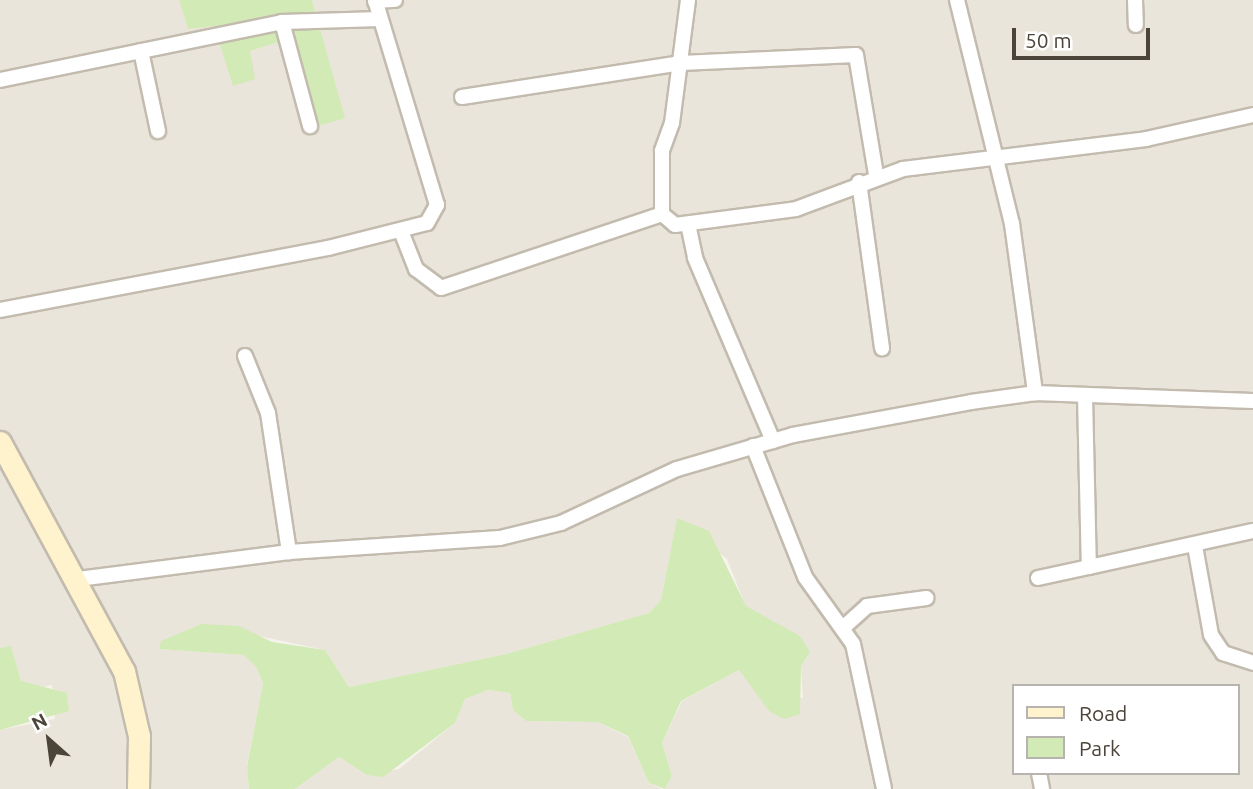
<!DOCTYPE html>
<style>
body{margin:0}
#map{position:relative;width:1253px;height:789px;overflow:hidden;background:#f6f3ec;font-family:Ubuntu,sans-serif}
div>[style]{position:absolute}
.residential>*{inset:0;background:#eae5da}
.green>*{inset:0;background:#d2eab5}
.roads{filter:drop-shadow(2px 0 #c2bbae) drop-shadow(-2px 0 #c2bbae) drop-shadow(0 2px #c2bbae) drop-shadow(0 -2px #c2bbae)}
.street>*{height:14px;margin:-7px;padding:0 7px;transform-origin:7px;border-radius:7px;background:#fff}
.secondary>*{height:21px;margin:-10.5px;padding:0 10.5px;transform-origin:10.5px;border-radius:10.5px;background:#fff3cd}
span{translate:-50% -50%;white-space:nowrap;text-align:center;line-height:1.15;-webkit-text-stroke:5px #fff;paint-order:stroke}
.legend{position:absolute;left:1012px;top:684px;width:228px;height:91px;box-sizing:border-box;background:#fff;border:2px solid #b7b4b0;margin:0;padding:9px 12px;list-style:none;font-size:21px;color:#4b4439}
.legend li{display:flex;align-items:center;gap:14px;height:35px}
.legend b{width:35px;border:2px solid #b7b4b0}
.north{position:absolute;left:14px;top:705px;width:70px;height:70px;-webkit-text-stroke:5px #fff;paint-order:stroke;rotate:332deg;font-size:19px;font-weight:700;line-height:28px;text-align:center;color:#4b4439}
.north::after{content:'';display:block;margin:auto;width:24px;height:32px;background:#4b4439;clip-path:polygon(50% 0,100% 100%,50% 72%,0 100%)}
.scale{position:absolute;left:1012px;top:28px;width:138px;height:32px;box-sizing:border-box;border:4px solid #4b4439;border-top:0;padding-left:9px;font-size:21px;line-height:24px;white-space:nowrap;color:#4b4439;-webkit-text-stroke:5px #fff;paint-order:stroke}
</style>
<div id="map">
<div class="residential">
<i style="clip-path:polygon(evenodd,0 0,179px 0,188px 29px,214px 25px,222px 51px,252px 68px,249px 51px,279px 42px,305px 130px,344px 117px,312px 0,1253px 0,1253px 789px,665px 789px,672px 776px,662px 743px,682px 701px,739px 670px,760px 698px,803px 698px,801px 666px,810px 652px,746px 607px,727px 559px,677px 519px,661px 600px,649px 613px,506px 654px,349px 687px,325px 650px,201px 624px,162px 641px,160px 649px,245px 655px,256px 667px,263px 683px,247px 766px,249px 789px,0 789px,0 730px,55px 719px,52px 685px,35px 689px,21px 681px,11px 647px,0 648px,0 0,1013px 686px,1237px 686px,1237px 773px,1013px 773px,1013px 686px)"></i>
<i style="clip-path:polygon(488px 690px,510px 693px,513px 710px,526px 721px,598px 722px,628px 737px,649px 783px,662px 789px,295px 789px,339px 757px,367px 775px,399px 769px,455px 723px,465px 699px)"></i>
</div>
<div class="green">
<i style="clip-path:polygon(179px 0,312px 0,345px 118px,305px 130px,279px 42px,250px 51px,255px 79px,233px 86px,214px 26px,188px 29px)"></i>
<i style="clip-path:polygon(677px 518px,709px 531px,746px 606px,800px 636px,810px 652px,801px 666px,800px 714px,784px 719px,769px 711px,739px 670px,681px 701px,662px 743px,672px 776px,665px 789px,649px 783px,628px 736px,598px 722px,526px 721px,513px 710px,510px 693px,488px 690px,465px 699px,455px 723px,383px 777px,367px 775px,339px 757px,295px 789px,249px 789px,247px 767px,263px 683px,256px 667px,244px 655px,159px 649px,161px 641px,201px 624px,239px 626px,272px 642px,325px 650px,349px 687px,506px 654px,649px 613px,661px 600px)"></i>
<i style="clip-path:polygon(11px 646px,21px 681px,67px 693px,69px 711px,0 730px,0 648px)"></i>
</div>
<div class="roads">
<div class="street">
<i style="left:688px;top:0;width:124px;rotate:97.4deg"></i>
<i style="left:672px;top:123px;width:30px;rotate:110deg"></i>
<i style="left:662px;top:151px;width:63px;rotate:90deg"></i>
<i style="left:662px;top:214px;width:17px;rotate:40deg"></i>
<i style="left:675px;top:225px;width:122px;rotate:-7.5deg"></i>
<i style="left:796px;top:209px;width:114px;rotate:-20.5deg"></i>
<i style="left:903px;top:169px;width:245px;rotate:-7deg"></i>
<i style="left:1146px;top:139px;width:110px;rotate:-12.6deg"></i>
<i style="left:957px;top:0;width:231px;rotate:76.2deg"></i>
<i style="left:1012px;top:224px;width:171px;rotate:82.2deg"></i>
<i style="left:1135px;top:0;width:25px;rotate:88deg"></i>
<i style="left:375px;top:1px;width:20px;rotate:-3deg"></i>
<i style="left:282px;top:22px;width:108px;rotate:74.9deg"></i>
<i style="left:141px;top:51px;width:82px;rotate:78deg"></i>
<i style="left:0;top:80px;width:288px;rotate:-11.6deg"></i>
<i style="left:282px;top:22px;width:98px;rotate:-1.8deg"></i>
<i style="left:462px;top:97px;width:222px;rotate:-8.8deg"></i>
<i style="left:681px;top:63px;width:175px;rotate:-2.6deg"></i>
<i style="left:856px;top:55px;width:121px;rotate:80.5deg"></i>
<i style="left:859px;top:182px;width:168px;rotate:82.1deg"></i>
<i style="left:688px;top:224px;width:35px;rotate:78deg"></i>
<i style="left:695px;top:258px;width:199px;rotate:66.9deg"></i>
<i style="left:401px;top:231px;width:41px;rotate:68.5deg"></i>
<i style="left:416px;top:269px;width:31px;rotate:37deg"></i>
<i style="left:441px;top:288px;width:233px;rotate:-18.5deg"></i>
<i style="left:0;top:310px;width:334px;rotate:-10.7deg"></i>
<i style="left:328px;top:248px;width:102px;rotate:-14.2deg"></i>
<i style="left:427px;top:223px;width:21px;rotate:-61deg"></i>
<i style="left:437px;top:205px;width:214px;rotate:-106.8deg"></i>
<i style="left:245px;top:356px;width:61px;rotate:68deg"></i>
<i style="left:268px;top:413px;width:141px;rotate:81.4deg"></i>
<i style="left:1085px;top:396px;width:171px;rotate:88.7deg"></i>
<i style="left:1089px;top:567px;width:168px;rotate:-12.4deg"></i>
<i style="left:753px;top:446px;width:141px;rotate:68.3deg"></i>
<i style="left:805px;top:577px;width:82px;rotate:54.4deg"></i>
<i style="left:853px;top:644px;width:148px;rotate:77.9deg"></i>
<i style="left:1195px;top:546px;width:90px;rotate:79.8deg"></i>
<i style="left:1211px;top:635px;width:22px;rotate:56deg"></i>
<i style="left:1223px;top:653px;width:32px;rotate:18deg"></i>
<i style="left:1038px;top:578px;width:52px;rotate:-12.2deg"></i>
<i style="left:78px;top:579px;width:213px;rotate:-7.3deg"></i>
<i style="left:289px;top:552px;width:211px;rotate:-3.8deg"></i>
<i style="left:500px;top:538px;width:63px;rotate:-13.8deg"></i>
<i style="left:561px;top:523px;width:128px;rotate:-25deg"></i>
<i style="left:677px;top:469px;width:121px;rotate:-16.3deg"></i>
<i style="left:793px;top:435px;width:181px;rotate:-10.5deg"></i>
<i style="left:971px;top:402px;width:65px;rotate:-8deg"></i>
<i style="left:1035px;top:393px;width:218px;rotate:2.1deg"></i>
<i style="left:845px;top:626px;width:30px;rotate:-42deg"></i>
<i style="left:867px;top:606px;width:60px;rotate:-7.7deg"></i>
<i style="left:1039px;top:773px;width:16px;rotate:79deg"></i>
</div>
<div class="secondary">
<i style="left:0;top:442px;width:260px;rotate:61.6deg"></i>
<i style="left:124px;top:671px;width:67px;rotate:77deg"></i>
<i style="left:139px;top:736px;width:53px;rotate:91.1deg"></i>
</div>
</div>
<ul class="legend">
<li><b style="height:9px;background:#fff3cd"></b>Road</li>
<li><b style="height:19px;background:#d2eab5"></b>Park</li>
</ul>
<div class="north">N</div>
<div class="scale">50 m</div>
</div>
